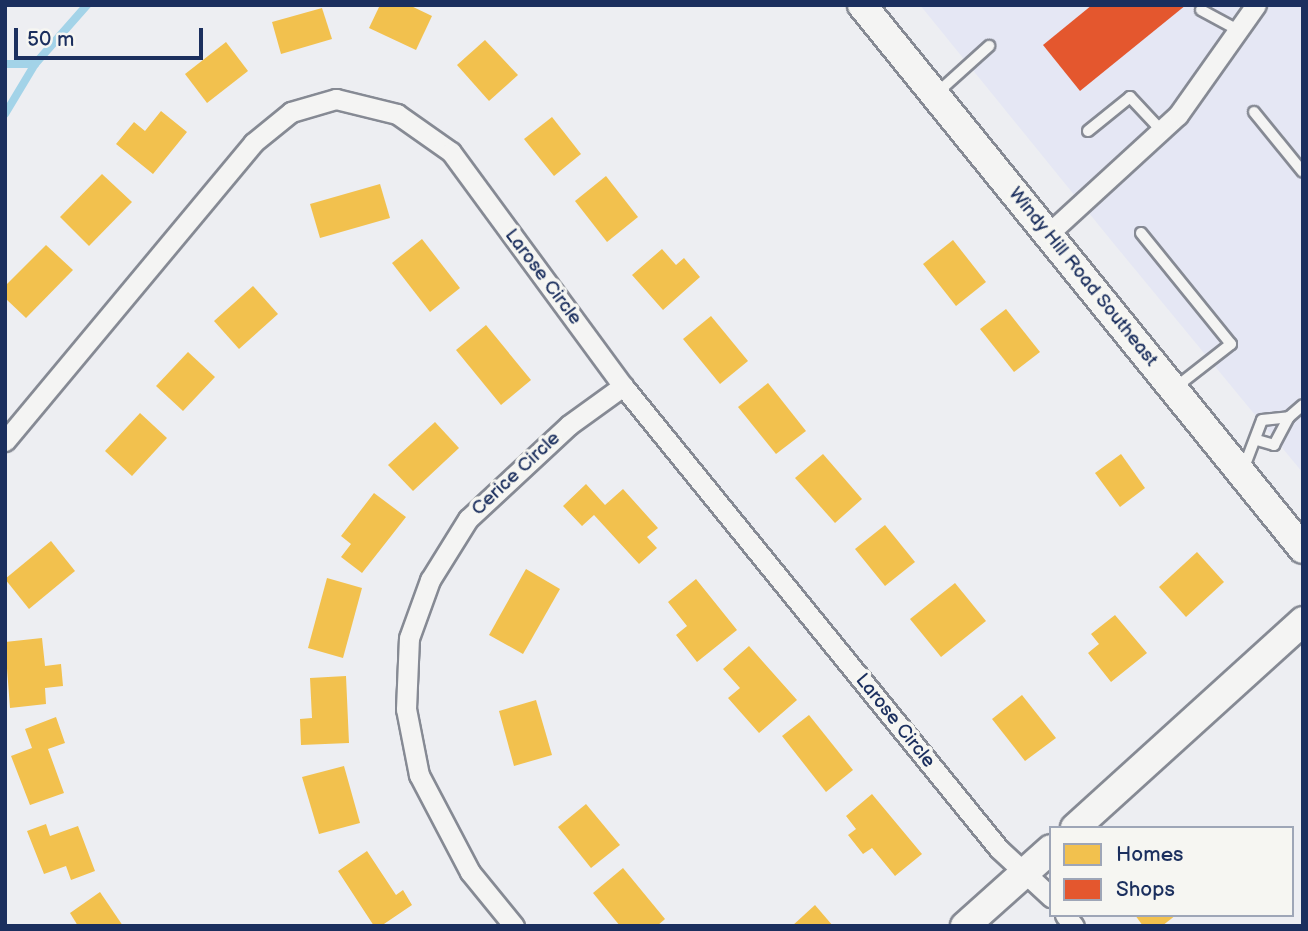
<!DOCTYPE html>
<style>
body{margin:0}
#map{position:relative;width:1308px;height:931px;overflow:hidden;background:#edeef2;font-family:"Balsamiq Sans",sans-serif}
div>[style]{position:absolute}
.built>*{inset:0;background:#e5e7f4}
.homes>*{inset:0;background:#f2c14e}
.shops>*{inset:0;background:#e4572e}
.stream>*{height:8px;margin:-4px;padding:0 4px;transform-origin:4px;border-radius:4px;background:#a3d3e8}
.roads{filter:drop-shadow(2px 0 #868a94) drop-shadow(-2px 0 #868a94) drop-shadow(0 2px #868a94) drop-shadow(0 -2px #868a94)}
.lane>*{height:10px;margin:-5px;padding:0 5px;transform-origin:5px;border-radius:5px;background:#f4f4f3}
.street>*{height:19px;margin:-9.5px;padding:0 9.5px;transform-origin:9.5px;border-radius:9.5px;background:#f4f4f3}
.secondary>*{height:28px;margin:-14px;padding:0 14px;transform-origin:14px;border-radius:14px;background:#f4f4f3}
span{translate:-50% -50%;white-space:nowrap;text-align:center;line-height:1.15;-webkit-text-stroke:7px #f6f6f2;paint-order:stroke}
.street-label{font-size:19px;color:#1b2f5e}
.frame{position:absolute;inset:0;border:7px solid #1b2f5e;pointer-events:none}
.legend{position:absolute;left:1049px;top:826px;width:245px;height:91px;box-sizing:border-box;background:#f6f6f2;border:2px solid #9ea6b7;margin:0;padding:9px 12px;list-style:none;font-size:21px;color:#1b2f5e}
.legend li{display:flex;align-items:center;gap:14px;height:35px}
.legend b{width:35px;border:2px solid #9ea6b7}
.scale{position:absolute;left:14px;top:28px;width:189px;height:32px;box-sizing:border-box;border:4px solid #1b2f5e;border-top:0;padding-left:9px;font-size:21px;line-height:24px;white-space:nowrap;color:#1b2f5e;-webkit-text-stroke:5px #f6f6f2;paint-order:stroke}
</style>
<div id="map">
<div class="built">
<i style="clip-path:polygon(920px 5px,1303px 5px,1303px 473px,1110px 239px)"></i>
</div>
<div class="homes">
<i style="clip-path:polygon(380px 5px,409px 5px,432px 16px,416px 50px,369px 28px)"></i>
<i style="clip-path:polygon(322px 8px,332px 39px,281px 54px,272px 22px)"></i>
<i style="clip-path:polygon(485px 40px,518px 75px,489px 101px,457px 65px)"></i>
<i style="clip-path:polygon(226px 42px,248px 71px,207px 103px,185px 74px)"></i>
<i style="clip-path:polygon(161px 111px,187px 132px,153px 174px,116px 144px,134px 122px,145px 131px)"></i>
<i style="clip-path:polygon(552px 117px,581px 154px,554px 176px,524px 139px)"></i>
<i style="clip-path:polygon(102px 174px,132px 202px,89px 246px,60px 217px)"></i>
<i style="clip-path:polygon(606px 176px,638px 217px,607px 242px,575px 201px)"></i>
<i style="clip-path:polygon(380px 184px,390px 218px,320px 238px,310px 204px)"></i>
<i style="clip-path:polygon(422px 239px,460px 288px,430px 312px,392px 263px)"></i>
<i style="clip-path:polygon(953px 240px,986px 282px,956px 306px,923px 264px)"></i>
<i style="clip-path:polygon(46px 245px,73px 270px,26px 318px,5px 298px,5px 286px)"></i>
<i style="clip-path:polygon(662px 249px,676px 265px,684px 258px,700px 277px,663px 310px,632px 275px)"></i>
<i style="clip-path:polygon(253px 286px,278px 314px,239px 349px,214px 321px)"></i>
<i style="clip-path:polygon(1006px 309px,1040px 352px,1014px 372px,980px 329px)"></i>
<i style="clip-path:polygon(711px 316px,748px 361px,720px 384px,683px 339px)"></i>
<i style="clip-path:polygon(486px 325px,531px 380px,501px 405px,456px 350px)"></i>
<i style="clip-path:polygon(188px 352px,215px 377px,183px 411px,156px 386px)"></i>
<i style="clip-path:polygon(768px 383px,806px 431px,776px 454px,738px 407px)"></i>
<i style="clip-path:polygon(140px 413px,167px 438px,132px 476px,105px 451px)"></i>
<i style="clip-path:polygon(435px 422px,459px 448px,413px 491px,388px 465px)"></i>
<i style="clip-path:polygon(823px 454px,862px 499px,835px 523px,795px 478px)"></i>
<i style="clip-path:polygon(1121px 454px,1145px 488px,1120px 507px,1095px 473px)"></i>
<i style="clip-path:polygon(586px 484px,605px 505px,623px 489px,658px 528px,647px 537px,657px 548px,639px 564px,594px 515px,582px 526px,563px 506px)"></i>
<i style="clip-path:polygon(374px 493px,406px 517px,362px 573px,341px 557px,351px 544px,341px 536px)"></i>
<i style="clip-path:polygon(885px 525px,915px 562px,885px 586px,855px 549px)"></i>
<i style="clip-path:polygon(51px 541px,75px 571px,29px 609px,5px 579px)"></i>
<i style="clip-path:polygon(1197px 552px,1224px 582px,1186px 617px,1159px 587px)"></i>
<i style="clip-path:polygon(526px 569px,560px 589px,523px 654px,489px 635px)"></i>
<i style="clip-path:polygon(327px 578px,362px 588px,343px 658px,308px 648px)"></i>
<i style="clip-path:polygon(696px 579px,737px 630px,697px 662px,676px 635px,687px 626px,668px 602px)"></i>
<i style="clip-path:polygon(955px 583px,986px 621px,941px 657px,910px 619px)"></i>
<i style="clip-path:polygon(1115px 615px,1147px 653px,1111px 682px,1088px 653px,1099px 644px,1091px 634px)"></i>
<i style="clip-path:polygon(42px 638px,45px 666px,61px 664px,63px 686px,45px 688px,46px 704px,10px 708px,5px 642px)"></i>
<i style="clip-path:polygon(749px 646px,797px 700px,759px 733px,728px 698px,740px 688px,723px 669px)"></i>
<i style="clip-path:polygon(346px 676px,349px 743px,301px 745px,300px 719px,312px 718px,310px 678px)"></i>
<i style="clip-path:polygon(1022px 695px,1056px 738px,1025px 761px,992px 719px)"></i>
<i style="clip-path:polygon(536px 700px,552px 755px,514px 766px,499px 711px)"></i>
<i style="clip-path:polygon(809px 715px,853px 770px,826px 792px,782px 736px)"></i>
<i style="clip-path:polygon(56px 717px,65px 743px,48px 749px,64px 793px,30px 805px,11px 756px,32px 748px,25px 729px)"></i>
<i style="clip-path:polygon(344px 766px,360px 823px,319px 834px,302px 777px)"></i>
<i style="clip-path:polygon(872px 794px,922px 854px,895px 876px,872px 848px,863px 854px,848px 835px,856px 829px,846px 816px)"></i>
<i style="clip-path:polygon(586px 804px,620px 845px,591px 868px,558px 827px)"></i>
<i style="clip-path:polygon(46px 824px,50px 836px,78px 826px,95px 871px,71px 880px,66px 866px,44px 874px,27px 831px)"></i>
<i style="clip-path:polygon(367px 851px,396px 895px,403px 890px,412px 905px,381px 926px,374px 926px,338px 871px)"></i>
<i style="clip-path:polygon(623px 868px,665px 919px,657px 926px,620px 926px,593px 893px)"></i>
<i style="clip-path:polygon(100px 892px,123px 926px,78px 926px,70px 913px)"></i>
<i style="clip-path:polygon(815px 905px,833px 926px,792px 926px)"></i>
<i style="clip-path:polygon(1135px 915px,1176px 915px,1162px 926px,1143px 926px)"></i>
</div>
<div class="shops">
<i style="clip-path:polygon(1092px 5px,1186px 5px,1080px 91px,1043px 45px)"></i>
</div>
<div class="stream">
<i style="left:5px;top:64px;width:30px"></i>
<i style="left:5px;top:114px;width:58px;rotate:-59deg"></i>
<i style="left:35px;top:64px;width:79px;rotate:-48.6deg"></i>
</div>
<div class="roads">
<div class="lane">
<i style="left:1201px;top:10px;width:42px;rotate:28.4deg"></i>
<i style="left:938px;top:92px;width:69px;rotate:-42deg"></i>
<i style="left:1254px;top:112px;width:77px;rotate:50.8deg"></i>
<i style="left:1088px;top:131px;width:54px;rotate:-39deg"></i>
<i style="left:1130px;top:97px;width:45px;rotate:46.8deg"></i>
<i style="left:1141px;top:233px;width:143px;rotate:51deg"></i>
<i style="left:1231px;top:344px;width:70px;rotate:142deg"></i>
<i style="left:1257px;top:440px;width:18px;rotate:16deg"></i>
<i style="left:1274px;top:445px;width:32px;rotate:-62deg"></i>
<i style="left:1289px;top:417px;width:18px;rotate:-41deg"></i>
<i style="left:1243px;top:470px;width:53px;rotate:-69.2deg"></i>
<i style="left:1262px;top:420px;width:27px;rotate:-6deg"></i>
</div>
<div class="street">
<i style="left:1048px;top:234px;width:176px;rotate:-42.5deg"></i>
<i style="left:1178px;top:115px;width:135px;rotate:-54.7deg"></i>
<i style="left:5px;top:441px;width:388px;rotate:-50.2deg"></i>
<i style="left:253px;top:143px;width:49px;rotate:-39.2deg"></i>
<i style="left:291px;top:112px;width:47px;rotate:-16.1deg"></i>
<i style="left:336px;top:99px;width:63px;rotate:13.8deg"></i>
<i style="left:397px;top:114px;width:66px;rotate:35.1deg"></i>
<i style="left:451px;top:152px;width:290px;rotate:53.7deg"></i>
<i style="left:623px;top:386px;width:596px;rotate:50.92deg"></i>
<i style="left:999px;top:849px;width:71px;rotate:42.7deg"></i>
<i style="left:1065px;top:915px;width:14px;rotate:51deg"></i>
<i style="left:514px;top:926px;width:70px;rotate:-129.2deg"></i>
<i style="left:470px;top:872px;width:110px;rotate:-117.7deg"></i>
<i style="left:419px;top:775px;width:67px;rotate:-101.1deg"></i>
<i style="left:406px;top:709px;width:71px;rotate:-87.6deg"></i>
<i style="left:409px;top:638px;width:62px;rotate:-70.1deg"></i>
<i style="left:430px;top:580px;width:72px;rotate:-58.1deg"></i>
<i style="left:468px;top:519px;width:138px;rotate:-42.9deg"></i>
<i style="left:569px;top:425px;width:67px;rotate:-35.8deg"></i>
</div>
<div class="secondary">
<i style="left:862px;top:5px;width:700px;rotate:50.97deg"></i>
<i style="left:1075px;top:828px;width:308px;rotate:-42.2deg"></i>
<i style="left:965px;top:926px;width:115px;rotate:-41.8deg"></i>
</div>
</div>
<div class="street-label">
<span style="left:543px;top:277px;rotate:53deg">Larose Circle</span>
<span style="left:1083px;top:277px;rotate:51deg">Windy Hill Road Southeast</span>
<span style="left:516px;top:474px;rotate:-43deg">Cerice Circle</span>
<span style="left:895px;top:721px;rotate:51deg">Larose Circle</span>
</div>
<div class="frame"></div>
<ul class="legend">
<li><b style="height:19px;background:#f2c14e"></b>Homes</li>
<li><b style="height:19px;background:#e4572e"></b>Shops</li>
</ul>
<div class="scale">50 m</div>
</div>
